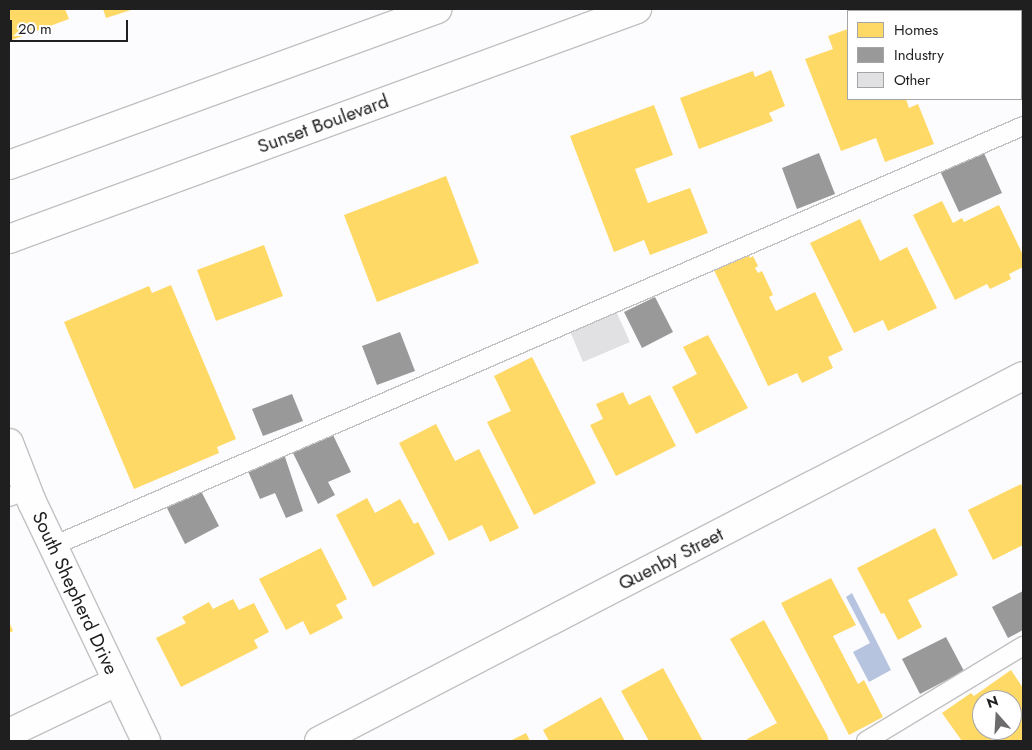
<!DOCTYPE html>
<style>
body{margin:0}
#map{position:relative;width:1032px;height:750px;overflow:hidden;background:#fcfbfd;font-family:Jost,sans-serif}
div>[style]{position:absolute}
.water>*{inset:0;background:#b6c4df}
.homes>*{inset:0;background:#ffd966}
.industry>*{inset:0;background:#999}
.building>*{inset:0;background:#e1e0e2}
.roads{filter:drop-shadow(1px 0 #c2c1c2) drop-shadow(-1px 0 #c2c1c2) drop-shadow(0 1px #c2c1c2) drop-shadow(0 -1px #c2c1c2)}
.service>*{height:18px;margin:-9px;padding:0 9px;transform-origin:9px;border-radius:9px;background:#fffeff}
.minor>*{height:28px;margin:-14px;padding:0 14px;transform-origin:14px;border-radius:14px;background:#fffeff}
.tertiary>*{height:28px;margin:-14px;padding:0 14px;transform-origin:14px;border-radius:14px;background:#fffeff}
.secondary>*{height:28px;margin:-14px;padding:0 14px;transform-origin:14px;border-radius:14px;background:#fffeff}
span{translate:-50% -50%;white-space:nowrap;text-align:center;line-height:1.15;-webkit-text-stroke:5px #fff;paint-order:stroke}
.street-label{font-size:19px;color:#201f20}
.frame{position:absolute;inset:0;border:10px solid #201f20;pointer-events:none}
.legend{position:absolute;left:847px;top:10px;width:175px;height:90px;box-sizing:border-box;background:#fff;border:1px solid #a6a5a6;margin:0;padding:6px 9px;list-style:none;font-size:15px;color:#201f20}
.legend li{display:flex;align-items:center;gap:10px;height:25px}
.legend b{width:25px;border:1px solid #a6a5a6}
.north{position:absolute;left:972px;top:690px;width:50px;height:50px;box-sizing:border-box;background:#fff;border:1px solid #a6a5a6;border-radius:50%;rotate:341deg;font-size:14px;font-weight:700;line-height:20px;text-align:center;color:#201f20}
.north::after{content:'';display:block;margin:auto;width:18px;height:22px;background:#6d6c6d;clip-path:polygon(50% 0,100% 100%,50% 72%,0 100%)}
.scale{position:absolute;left:10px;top:20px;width:118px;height:22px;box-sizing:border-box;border:2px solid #201f20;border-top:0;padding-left:6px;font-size:15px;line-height:18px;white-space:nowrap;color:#201f20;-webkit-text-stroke:4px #fff;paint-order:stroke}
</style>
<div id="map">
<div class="water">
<i style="clip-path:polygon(852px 593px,891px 670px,869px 682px,853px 652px,870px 643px,846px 597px)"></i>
</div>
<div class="homes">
<i style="clip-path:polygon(9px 9px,65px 9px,69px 19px,9px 41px)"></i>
<i style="clip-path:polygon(103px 9px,134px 9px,106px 18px)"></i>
<i style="clip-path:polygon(848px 29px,848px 99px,906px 99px,909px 108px,918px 104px,934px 144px,885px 162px,876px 138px,841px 151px,805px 59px,833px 49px,828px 36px)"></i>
<i style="clip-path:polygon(771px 70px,785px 106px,769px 113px,773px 121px,699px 149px,680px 98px,753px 71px,755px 77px)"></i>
<i style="clip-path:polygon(654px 105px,673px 155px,635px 169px,648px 203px,690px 188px,708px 233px,650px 255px,644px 240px,614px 252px,570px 136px)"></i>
<i style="clip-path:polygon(446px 176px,479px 263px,377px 302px,344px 215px)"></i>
<i style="clip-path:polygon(942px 201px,953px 223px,962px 218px,964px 222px,999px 205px,1023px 255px,1023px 267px,1009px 274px,1011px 279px,990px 289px,987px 284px,955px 300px,913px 215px)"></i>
<i style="clip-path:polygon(860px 219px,880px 261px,907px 247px,937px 308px,888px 331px,883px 320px,854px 333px,810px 243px)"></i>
<i style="clip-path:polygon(264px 245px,283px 296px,216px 321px,197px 270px)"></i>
<i style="clip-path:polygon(748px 253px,750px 258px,753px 256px,758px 266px,755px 268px,758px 273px,762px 271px,773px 295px,769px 297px,776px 311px,815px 292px,843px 350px,828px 357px,833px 368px,802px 383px,797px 373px,768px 386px,714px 270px)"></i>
<i style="clip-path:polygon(171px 285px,236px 439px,217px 447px,219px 453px,134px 489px,64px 322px,149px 286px,152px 293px)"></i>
<i style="clip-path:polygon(708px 335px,748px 408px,696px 434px,672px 387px,697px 374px,683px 347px)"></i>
<i style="clip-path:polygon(532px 357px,596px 483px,534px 515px,487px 422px,511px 411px,494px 376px)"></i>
<i style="clip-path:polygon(623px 392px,629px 405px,650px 395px,676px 446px,616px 476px,590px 425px,603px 419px,596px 404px)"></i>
<i style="clip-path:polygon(436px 424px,455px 461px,479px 449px,519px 528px,490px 542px,482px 525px,449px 541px,399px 443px)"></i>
<i style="clip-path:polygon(1021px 484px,1023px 489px,1023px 545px,993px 560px,968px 510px)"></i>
<i style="clip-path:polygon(367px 498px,375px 513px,400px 499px,414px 524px,418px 522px,435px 554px,373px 587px,336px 515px)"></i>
<i style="clip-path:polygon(935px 528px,958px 575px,908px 600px,922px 627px,898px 640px,884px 613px,881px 614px,857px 568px)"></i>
<i style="clip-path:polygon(321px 548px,347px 599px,336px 605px,343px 618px,310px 635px,303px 621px,286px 630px,259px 579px)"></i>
<i style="clip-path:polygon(831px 578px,856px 625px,833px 636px,858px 684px,864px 680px,883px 717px,849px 735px,781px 603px)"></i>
<i style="clip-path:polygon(233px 599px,239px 610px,254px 603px,269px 632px,254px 640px,258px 648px,181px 687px,156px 638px,186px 623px,182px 617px,209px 602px,213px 609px)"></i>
<i style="clip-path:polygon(764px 620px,827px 735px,829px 741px,748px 741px,747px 739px,777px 723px,730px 639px)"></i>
<i style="clip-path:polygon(9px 622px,13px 631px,9px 633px)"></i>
<i style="clip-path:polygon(663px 668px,703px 741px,649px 741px,621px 691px)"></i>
<i style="clip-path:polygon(evenodd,1011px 670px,1023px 688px,1023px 741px,998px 741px,995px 737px,989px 741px,962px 741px,942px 713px,971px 693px,974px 696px,1011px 670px,982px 700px,1012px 700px,1012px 730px,982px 730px,982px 700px)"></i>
<i style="clip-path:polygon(601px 697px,625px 741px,549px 741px,543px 730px)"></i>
<i style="clip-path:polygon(526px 733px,530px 741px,510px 741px)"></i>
</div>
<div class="industry">
<i style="clip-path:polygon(983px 151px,1002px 193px,959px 212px,940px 171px)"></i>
<i style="clip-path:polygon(819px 153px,835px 194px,797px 209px,782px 168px)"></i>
<i style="clip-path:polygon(655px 297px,673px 332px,642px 348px,624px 312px)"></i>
<i style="clip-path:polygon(400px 332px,415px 371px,377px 385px,362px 346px)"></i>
<i style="clip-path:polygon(292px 394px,303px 421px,263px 436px,252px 409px)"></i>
<i style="clip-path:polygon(332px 433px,351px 472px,328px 482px,335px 495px,318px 504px,293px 453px)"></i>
<i style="clip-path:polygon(284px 454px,303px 511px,286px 518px,275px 493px,260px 499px,247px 469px)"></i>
<i style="clip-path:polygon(201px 491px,219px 526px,185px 544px,167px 508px)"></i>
<i style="clip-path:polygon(1023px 591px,1023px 630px,1008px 638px,992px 607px)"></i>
<i style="clip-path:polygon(946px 637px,964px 671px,920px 694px,902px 659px)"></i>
</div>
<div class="building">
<i style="clip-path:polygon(615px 309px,630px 342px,583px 362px,569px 329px)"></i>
</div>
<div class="roads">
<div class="service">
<i style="left:9px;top:497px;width:20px;rotate:-20deg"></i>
<i style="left:53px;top:546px;width:1057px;rotate:-23.41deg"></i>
<i style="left:866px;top:741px;width:184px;rotate:-31.2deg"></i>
</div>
<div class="minor">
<i style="left:1000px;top:9px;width:2px;rotate:63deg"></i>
<i style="left:1021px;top:61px;width:6px;rotate:72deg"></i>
<i style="left:9px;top:733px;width:119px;rotate:-25.5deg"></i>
<i style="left:319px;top:741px;width:793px;rotate:-27.41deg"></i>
</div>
<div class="tertiary">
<i style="left:9px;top:165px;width:456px;rotate:-20deg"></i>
<i style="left:9px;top:239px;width:669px;rotate:-20.11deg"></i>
</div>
<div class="secondary">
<i style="left:9px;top:443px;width:63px;rotate:68.7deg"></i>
<i style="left:32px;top:502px;width:265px;rotate:64.5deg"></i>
</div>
</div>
<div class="street-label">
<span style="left:323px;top:124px;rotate:-20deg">Sunset Boulevard</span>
<span style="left:671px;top:559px;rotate:-27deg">Quenby Street</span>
<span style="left:75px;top:593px;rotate:65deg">South Shepherd Drive</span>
</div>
<div class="frame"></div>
<ul class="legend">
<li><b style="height:14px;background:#ffd966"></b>Homes</li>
<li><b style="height:14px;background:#999"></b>Industry</li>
<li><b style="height:14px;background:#e1e0e2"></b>Other</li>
</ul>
<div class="north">N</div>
<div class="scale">20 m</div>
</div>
